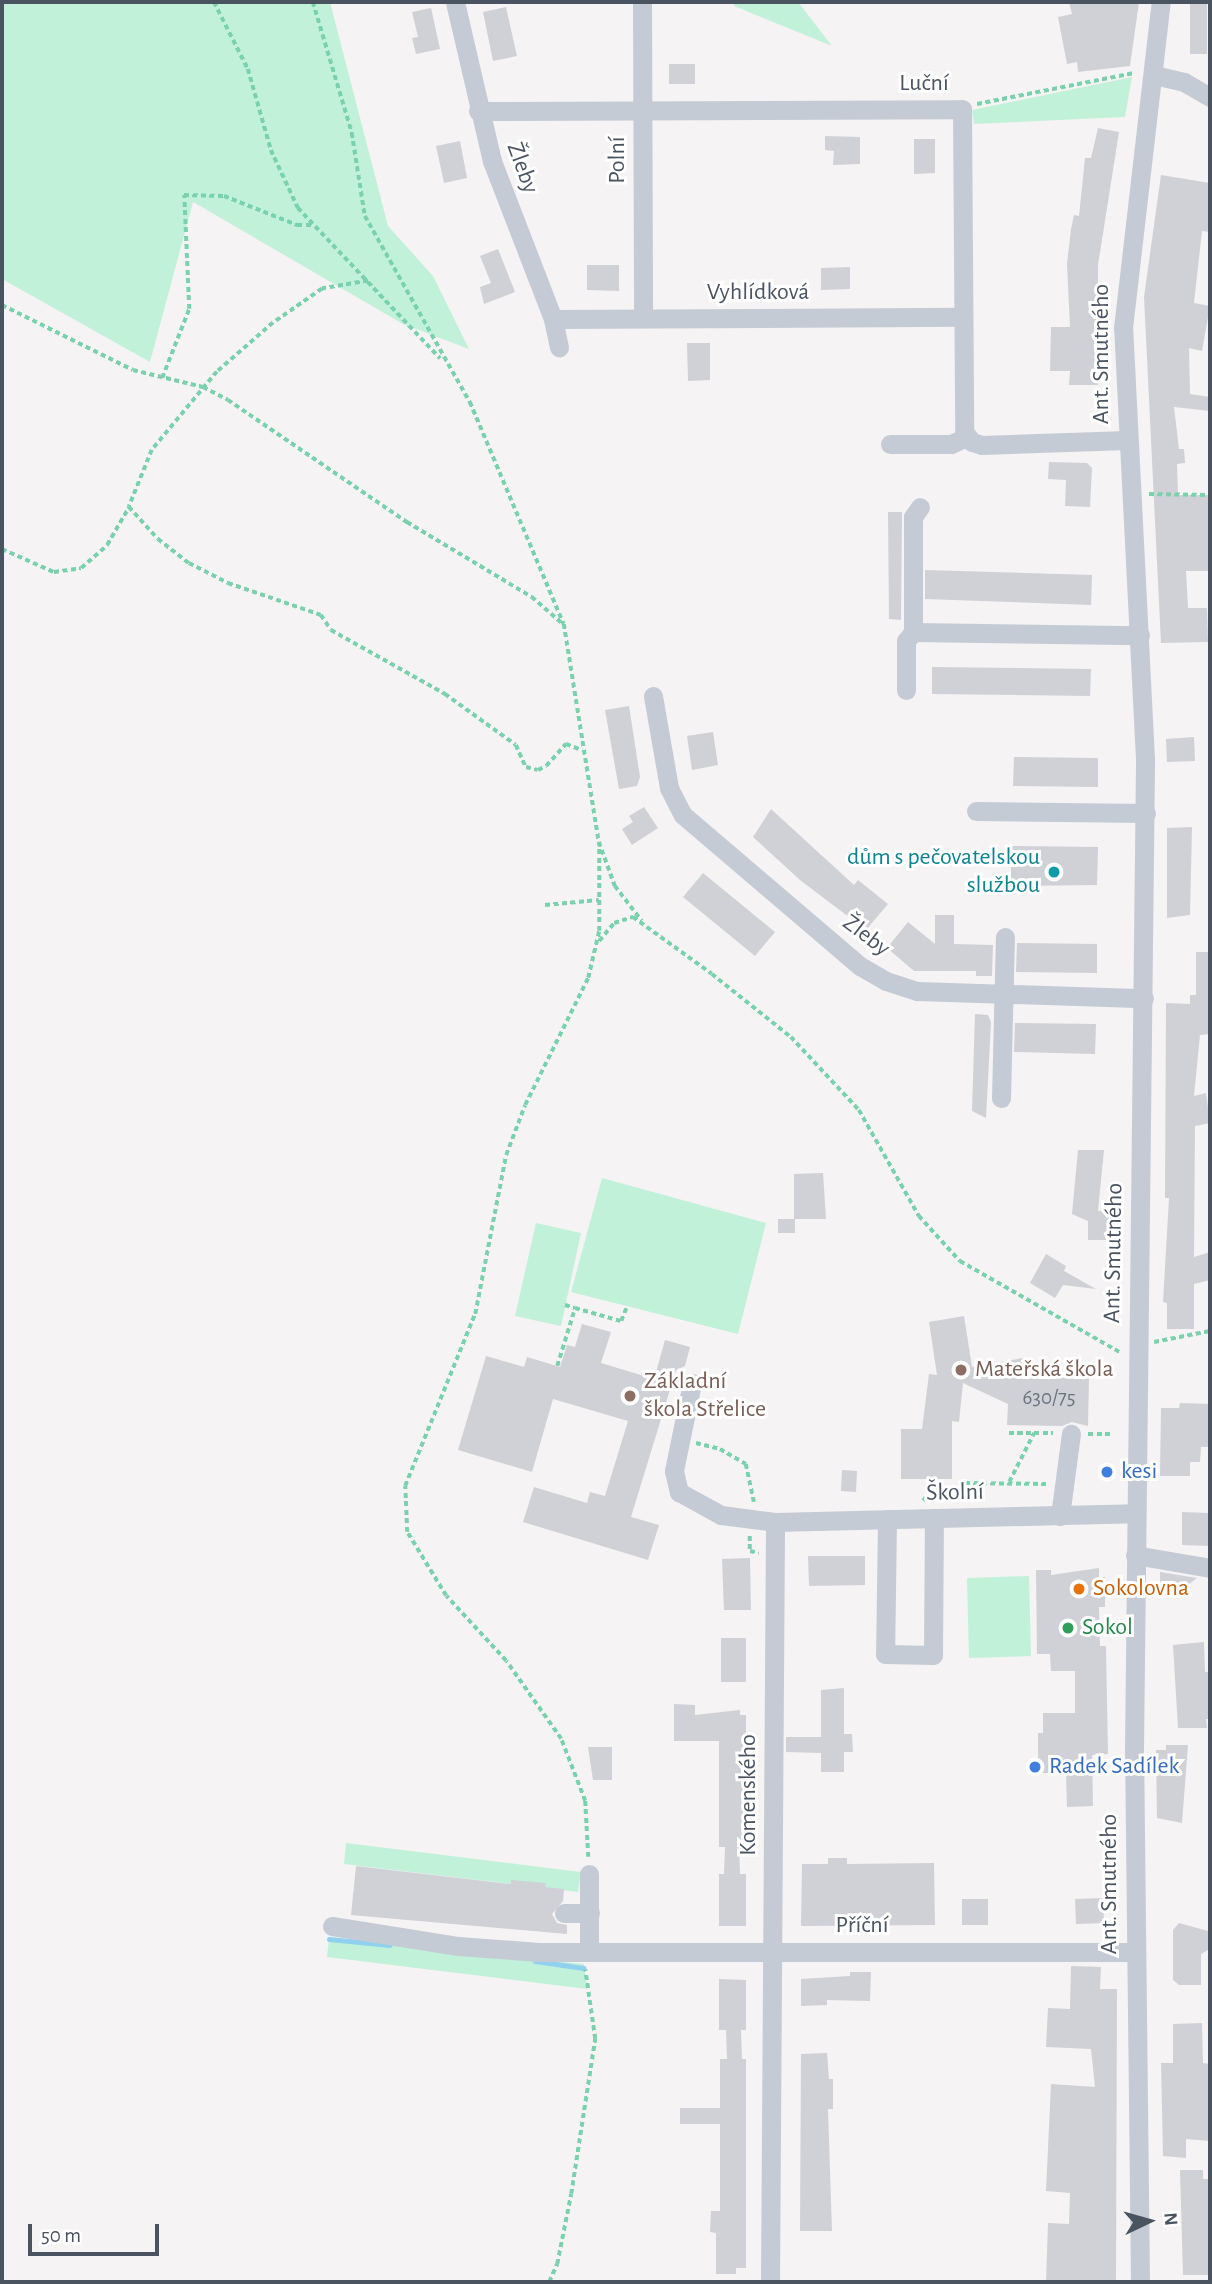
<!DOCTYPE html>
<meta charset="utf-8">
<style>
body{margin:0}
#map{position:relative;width:1212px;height:2284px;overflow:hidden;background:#f5f3f3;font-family:"Alegreya Sans",sans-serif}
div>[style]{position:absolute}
.green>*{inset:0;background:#c2f1d9}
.stream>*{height:5px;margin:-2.5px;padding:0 2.5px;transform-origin:2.5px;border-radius:2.5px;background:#8fd1ef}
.building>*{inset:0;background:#cfd1d7}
.path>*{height:3.5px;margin-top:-1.75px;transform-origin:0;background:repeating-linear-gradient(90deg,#79d1ae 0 5px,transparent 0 8.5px)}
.minor>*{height:19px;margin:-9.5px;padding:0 9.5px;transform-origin:9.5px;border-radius:9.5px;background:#c4cbd4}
.dots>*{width:19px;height:19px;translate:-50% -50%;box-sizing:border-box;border:4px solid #fff;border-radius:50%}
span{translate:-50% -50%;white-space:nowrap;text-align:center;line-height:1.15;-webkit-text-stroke:6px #fff;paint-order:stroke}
.number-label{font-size:21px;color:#6b737e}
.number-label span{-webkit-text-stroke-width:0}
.street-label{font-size:24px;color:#4a5461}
.culture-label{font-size:24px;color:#0d838f}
.right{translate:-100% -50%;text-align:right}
.education-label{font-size:24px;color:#785e54}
.left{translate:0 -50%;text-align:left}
.shop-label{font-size:24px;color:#366cbe}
.food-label{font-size:24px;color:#c56008}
.leisure-label{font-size:24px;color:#27864d}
.frame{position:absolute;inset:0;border:4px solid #4a5461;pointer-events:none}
.north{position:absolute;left:1114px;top:2186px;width:70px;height:70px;-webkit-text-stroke:5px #fff;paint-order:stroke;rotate:85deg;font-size:19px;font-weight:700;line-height:28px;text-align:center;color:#4a5461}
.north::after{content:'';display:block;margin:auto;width:24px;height:32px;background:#4a5461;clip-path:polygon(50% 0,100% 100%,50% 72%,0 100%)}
.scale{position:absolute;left:28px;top:2224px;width:131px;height:32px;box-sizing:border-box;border:4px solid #4a5461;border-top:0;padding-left:9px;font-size:21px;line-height:24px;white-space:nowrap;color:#4a5461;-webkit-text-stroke:5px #fff;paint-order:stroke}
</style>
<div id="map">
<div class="green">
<i style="clip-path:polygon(2px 2px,330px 2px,388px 226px,433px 276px,469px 349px,403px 324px,193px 202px,150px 362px,2px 279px)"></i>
<i style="clip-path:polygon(734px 2px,798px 2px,832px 46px,734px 6px)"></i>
<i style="clip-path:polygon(1132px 77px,1125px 117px,974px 124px,972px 110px)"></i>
<i style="clip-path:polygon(602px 1178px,766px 1223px,738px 1334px,571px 1292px)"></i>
<i style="clip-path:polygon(536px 1223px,581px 1233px,561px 1326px,515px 1316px)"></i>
<i style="clip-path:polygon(1029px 1576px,1031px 1656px,969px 1658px,967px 1578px)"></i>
<i style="clip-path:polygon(346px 1843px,581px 1872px,578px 1892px,344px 1864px)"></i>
<i style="clip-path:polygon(329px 1939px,584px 1964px,587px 1989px,327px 1957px)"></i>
</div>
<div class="stream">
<i style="left:329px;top:1939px;width:61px;rotate:5.6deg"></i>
<i style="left:535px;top:1961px;width:49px;rotate:8.1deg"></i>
</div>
<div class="building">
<i style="clip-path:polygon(1069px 2px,1139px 2px,1130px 66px,1078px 72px,1077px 62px,1067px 64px,1058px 17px,1072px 14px)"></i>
<i style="clip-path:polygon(1190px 2px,1207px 2px,1207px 54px,1190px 54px)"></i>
<i style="clip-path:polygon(506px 7px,517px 56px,493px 61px,483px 12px)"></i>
<i style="clip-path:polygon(431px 8px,440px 49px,416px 54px,412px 38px,418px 37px,412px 12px)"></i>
<i style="clip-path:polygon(669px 64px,695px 64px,695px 84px,669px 84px)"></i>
<i style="clip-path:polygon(1098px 128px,1119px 132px,1098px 265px,1098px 385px,1069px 385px,1070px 371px,1050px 371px,1051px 327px,1070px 327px,1067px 264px,1071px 229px,1074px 215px,1079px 216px,1085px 158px,1091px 158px)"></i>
<i style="clip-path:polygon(825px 136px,860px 137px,860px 164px,833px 165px,834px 151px,825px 150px)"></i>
<i style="clip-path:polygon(914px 139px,935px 139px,935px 173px,914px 174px)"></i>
<i style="clip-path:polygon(460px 141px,467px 178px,444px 183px,436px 146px)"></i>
<i style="clip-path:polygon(1161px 175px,1210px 183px,1210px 232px,1202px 231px,1194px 303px,1210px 306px,1202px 351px,1189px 348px,1190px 394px,1210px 397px,1210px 411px,1174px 407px,1179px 449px,1184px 449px,1185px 463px,1177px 464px,1178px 495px,1210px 495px,1208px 571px,1186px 571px,1188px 608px,1207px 608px,1208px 642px,1161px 643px,1144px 297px)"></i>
<i style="clip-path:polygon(498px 249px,515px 292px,484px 304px,480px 287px,491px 283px,480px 256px)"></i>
<i style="clip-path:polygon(587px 265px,619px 265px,619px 291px,587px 290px)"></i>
<i style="clip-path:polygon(850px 267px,850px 289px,821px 290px,821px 268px)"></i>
<i style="clip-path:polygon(687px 343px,710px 343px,710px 380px,688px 381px)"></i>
<i style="clip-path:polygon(1049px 462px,1087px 463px,1092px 468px,1090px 507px,1065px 506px,1066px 480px,1048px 479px)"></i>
<i style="clip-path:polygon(888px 512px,902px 512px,901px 620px,889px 619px)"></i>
<i style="clip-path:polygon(925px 570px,1092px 575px,1091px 605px,925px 599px)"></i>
<i style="clip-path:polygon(932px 667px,1091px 669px,1090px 696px,932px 694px)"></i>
<i style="clip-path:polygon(629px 706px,640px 777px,637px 786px,619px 789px,605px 710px)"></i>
<i style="clip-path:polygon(713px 732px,718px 765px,692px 770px,687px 736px)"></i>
<i style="clip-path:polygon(1194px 737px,1195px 761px,1167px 762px,1166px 739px)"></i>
<i style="clip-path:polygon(1014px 757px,1098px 758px,1098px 787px,1013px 786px)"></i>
<i style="clip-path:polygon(644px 807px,658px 828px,632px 845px,622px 829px,633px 822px,629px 816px)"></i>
<i style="clip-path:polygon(771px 809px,854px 885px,858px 880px,888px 904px,866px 930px,800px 880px,753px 837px)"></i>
<i style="clip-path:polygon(1192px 827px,1190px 915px,1167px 918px,1167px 828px)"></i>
<i style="clip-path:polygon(1011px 846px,1098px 847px,1097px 885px,1011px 886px)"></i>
<i style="clip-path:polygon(703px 873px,775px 932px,755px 956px,683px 897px)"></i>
<i style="clip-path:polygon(935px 915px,954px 915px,954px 944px,993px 945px,992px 976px,976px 976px,976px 971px,914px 971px,887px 948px,908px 922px,935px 944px)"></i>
<i style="clip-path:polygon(1017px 943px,1097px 944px,1097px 973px,1016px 972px)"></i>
<i style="clip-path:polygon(1196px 952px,1210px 952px,1210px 1034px,1200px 1035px,1194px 1096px,1206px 1093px,1210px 1123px,1195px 1126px,1194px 1257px,1210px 1252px,1210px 1280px,1194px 1284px,1194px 1329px,1167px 1329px,1167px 1303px,1163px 1302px,1169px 1198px,1165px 1198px,1166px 1003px,1190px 1004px,1190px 995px,1196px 995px)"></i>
<i style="clip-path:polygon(975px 1014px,988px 1015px,991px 1022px,986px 1118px,972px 1111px)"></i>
<i style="clip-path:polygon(1015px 1023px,1096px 1024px,1095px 1054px,1014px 1052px)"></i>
<i style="clip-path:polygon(1078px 1150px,1104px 1150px,1098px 1211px,1115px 1211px,1114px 1240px,1088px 1240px,1088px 1221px,1072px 1214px)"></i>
<i style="clip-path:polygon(823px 1173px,826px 1219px,794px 1219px,794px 1174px)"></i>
<i style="clip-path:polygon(778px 1219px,795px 1219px,795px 1233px,778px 1233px)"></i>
<i style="clip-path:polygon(1046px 1254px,1066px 1266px,1064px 1271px,1096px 1289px,1063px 1285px,1055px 1298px,1030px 1283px)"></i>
<i style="clip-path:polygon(964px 1316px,972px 1367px,1023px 1358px,1023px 1376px,1089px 1378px,1088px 1426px,1072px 1422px,1062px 1426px,1007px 1425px,1008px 1404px,963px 1383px,959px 1422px,952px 1421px,952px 1479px,901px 1479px,901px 1429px,922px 1429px,929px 1374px,937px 1375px,929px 1322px)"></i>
<i style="clip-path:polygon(582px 1324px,611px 1332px,601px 1363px,654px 1379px,665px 1340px,690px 1347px,685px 1366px,676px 1370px,631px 1517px,659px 1525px,648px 1560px,523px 1522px,534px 1487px,587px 1503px,590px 1492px,605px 1496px,628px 1421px,553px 1399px,532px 1472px,458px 1450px,486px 1356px,524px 1367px,527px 1357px,560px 1367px,567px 1345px,575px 1347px)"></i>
<i style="clip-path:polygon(1180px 1403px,1210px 1404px,1210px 1447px,1201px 1447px,1200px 1462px,1190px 1462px,1190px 1476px,1160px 1476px,1161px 1408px,1179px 1408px)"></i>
<i style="clip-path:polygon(842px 1470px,857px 1471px,856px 1492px,841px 1491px)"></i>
<i style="clip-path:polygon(1182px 1512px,1209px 1513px,1210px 1546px,1182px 1545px)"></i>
<i style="clip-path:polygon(808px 1556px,865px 1556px,865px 1585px,809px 1586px)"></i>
<i style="clip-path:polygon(750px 1558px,751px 1610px,724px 1610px,722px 1559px)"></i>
<i style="clip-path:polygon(1099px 1568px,1099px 1577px,1105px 1577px,1105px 1607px,1099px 1607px,1100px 1646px,1106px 1646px,1108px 1754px,1092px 1755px,1093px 1806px,1067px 1807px,1066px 1773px,1038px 1773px,1038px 1733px,1043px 1733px,1043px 1713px,1075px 1713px,1075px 1671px,1051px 1671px,1050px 1654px,1037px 1654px,1036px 1570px,1051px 1570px,1051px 1575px)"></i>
<i style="clip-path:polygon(1160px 1572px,1197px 1578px,1185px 1587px,1160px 1587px)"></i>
<i style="clip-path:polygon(721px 1638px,746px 1638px,746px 1682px,721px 1682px)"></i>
<i style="clip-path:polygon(1204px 1642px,1205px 1672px,1210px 1672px,1210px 1719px,1206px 1719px,1207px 1728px,1178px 1728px,1173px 1645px)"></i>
<i style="clip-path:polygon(844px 1688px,844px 1734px,852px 1734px,853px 1752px,844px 1752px,844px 1772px,821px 1772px,821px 1753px,786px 1752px,786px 1737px,821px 1737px,821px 1690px)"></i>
<i style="clip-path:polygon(674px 1704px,695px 1705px,695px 1715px,740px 1710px,740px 1715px,746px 1715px,746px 1847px,739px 1847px,740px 1874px,746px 1874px,746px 1926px,719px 1926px,719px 1874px,724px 1874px,725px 1847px,719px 1847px,719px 1741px,674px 1741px)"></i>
<i style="clip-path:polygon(1166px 1745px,1188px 1745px,1182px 1823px,1157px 1818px,1156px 1750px,1166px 1750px)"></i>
<i style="clip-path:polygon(588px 1747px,612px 1747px,612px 1780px,593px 1780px)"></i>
<i style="clip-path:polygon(828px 1858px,847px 1858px,847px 1864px,934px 1863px,935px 1925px,801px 1926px,802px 1864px,828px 1864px)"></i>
<i style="clip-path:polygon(356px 1866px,511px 1884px,511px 1880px,546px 1883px,545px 1887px,564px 1889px,563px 1901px,552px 1914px,557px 1923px,567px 1925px,567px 1934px,351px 1915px)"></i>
<i style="clip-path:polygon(1103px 1898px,1104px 1923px,1076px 1924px,1075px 1899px)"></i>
<i style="clip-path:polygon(962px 1899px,988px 1899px,988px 1925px,962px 1925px)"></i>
<i style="clip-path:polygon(1179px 1923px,1208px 1931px,1208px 1950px,1201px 1954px,1201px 1985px,1179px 1985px,1173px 1980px,1173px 1930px)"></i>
<i style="clip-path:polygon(1071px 1966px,1101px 1967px,1100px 1989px,1117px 1989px,1116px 2282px,1046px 2282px,1048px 2223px,1069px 2224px,1070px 2193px,1046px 2191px,1051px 2084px,1095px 2087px,1091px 2049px,1046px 2047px,1048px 2008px,1070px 2009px)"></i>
<i style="clip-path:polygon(850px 1972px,871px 1972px,870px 2001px,827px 2000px,827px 2005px,801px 2006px,801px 1979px,850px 1976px)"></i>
<i style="clip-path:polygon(719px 1979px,746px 1980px,746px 2030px,741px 2030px,742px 2059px,746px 2059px,746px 2268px,736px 2268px,736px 2274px,716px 2274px,716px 2233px,710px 2232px,711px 2211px,720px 2211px,720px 2124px,680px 2124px,680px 2108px,720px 2108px,720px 2059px,727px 2059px,726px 2030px,719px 2030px)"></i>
<i style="clip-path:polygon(1202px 2023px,1203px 2063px,1210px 2064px,1210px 2141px,1186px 2139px,1186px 2158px,1163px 2156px,1161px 2063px,1173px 2063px,1173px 2024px)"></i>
<i style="clip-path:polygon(827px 2053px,829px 2079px,833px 2079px,833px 2109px,828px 2109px,832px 2231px,800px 2231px,801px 2054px)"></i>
<i style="clip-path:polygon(1180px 2170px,1203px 2170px,1203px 2179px,1210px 2179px,1210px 2275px,1183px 2275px)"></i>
</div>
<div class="path">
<i style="left:214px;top:2px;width:75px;rotate:63.1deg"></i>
<i style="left:248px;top:69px;width:84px;rotate:74.1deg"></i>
<i style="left:271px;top:150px;width:64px;rotate:65deg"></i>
<i style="left:298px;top:208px;width:207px;rotate:46.6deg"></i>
<i style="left:313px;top:2px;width:137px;rotate:73.4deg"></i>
<i style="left:352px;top:133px;width:84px;rotate:81.1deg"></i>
<i style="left:365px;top:216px;width:214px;rotate:60.6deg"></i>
<i style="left:470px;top:402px;width:241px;rotate:67.1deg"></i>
<i style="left:564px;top:624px;width:221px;rotate:80.9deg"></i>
<i style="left:599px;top:842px;width:47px;rotate:70deg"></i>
<i style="left:615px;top:886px;width:44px;rotate:52.4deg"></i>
<i style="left:977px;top:104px;width:160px;rotate:-11.2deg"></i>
<i style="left:368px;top:281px;width:47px;rotate:170.1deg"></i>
<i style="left:322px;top:289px;width:60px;rotate:145.2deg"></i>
<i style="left:273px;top:323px;width:74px;rotate:138.8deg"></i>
<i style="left:217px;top:372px;width:102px;rotate:129.8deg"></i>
<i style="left:152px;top:450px;width:61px;rotate:112deg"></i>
<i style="left:129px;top:507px;width:43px;rotate:47.8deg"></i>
<i style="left:158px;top:539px;width:39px;rotate:38deg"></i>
<i style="left:189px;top:563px;width:44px;rotate:27.1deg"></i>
<i style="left:228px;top:583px;width:98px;rotate:19deg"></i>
<i style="left:321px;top:615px;width:18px;rotate:56deg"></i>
<i style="left:331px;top:630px;width:131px;rotate:29.3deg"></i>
<i style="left:445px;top:694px;width:87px;rotate:35.7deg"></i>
<i style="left:516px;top:745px;width:24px;rotate:66deg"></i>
<i style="left:526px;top:767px;width:12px;rotate:14deg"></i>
<i style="left:538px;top:770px;width:9px;rotate:-27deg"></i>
<i style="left:546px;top:766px;width:30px;rotate:-48deg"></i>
<i style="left:566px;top:744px;width:17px;rotate:21deg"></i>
<i style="left:2px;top:305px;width:146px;rotate:26.4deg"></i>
<i style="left:133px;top:370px;width:72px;rotate:13.7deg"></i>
<i style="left:203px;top:387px;width:28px;rotate:27deg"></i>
<i style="left:228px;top:400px;width:217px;rotate:34.3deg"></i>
<i style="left:407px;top:522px;width:146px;rotate:31deg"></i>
<i style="left:532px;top:597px;width:40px;rotate:41deg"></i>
<i style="left:162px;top:378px;width:74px;rotate:-68.6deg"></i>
<i style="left:189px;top:309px;width:114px;rotate:-92.5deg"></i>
<i style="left:184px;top:195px;width:40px;rotate:1.4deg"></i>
<i style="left:224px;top:196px;width:79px;rotate:21.7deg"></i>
<i style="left:297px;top:225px;width:16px"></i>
<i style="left:1149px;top:494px;width:61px;rotate:0.9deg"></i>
<i style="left:2px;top:549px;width:57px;rotate:23.9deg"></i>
<i style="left:54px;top:572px;width:27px;rotate:-8deg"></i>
<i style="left:81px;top:568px;width:35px;rotate:-41deg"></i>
<i style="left:107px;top:545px;width:44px;rotate:-59.9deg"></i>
<i style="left:545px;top:905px;width:54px;rotate:-5.3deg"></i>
<i style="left:599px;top:941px;width:23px;rotate:-50deg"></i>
<i style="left:614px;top:923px;width:20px;rotate:-18deg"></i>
<i style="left:633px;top:917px;width:97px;rotate:35.8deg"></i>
<i style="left:712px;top:974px;width:101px;rotate:38.6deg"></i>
<i style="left:791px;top:1037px;width:100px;rotate:47deg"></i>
<i style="left:859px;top:1110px;width:122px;rotate:60.5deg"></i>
<i style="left:919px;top:1216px;width:61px;rotate:47.7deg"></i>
<i style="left:960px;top:1261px;width:185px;rotate:29.7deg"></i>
<i style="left:565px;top:1305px;width:10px;rotate:17deg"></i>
<i style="left:1154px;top:1342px;width:57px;rotate:-11.1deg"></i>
<i style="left:557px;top:1366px;width:61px;rotate:-72.8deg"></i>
<i style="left:575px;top:1308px;width:48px;rotate:15.8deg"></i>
<i style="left:621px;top:1321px;width:16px;rotate:-68deg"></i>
<i style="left:1009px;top:1433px;width:44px"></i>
<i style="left:1088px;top:1434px;width:26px"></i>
<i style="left:696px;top:1443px;width:25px;rotate:14deg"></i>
<i style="left:720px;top:1449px;width:30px;rotate:30deg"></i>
<i style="left:746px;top:1464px;width:39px;rotate:78deg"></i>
<i style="left:1009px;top:1482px;width:55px;rotate:-63deg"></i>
<i style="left:923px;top:1501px;width:7px;rotate:-56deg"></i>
<i style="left:927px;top:1495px;width:18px;rotate:-3deg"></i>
<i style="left:945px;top:1494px;width:23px;rotate:-29deg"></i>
<i style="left:965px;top:1483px;width:81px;rotate:0.7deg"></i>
<i style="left:750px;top:1536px;width:15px;rotate:90deg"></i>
<i style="left:750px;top:1551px;width:9px;rotate:13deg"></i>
<i style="left:588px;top:1857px;width:56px;rotate:-93.1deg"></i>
<i style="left:585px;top:1801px;width:66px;rotate:-111.2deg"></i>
<i style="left:561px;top:1739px;width:95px;rotate:-125.2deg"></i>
<i style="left:506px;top:1661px;width:88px;rotate:-132.7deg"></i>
<i style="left:446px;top:1596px;width:75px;rotate:-121.4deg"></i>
<i style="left:407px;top:1532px;width:46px;rotate:-92.5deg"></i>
<i style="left:405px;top:1486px;width:186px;rotate:-67.9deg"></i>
<i style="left:475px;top:1314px;width:162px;rotate:-79deg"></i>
<i style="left:506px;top:1155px;width:53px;rotate:-69.2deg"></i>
<i style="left:525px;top:1105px;width:142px;rotate:-63.6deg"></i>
<i style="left:588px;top:978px;width:48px;rotate:-76.8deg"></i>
<i style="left:599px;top:931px;width:89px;rotate:-90deg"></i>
<i style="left:549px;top:2282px;width:20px;rotate:-66deg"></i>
<i style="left:557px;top:2264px;width:71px;rotate:-78.7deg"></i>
<i style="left:571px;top:2194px;width:157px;rotate:-81.2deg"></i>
<i style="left:595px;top:2039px;width:70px;rotate:-98.2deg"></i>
</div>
<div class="minor">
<i style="left:455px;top:2px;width:163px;rotate:76.9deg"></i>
<i style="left:492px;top:161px;width:169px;rotate:68.9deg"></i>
<i style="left:553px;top:319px;width:29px;rotate:78deg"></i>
<i style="left:642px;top:2px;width:315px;rotate:89.8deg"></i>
<i style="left:1154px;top:75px;width:31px;rotate:13deg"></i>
<i style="left:1184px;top:82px;width:30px;rotate:30deg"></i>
<i style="left:478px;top:111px;width:484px;rotate:-0.2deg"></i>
<i style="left:962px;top:109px;width:323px;rotate:89.6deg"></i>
<i style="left:964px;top:432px;width:13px;rotate:51deg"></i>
<i style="left:972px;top:442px;width:10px;rotate:17deg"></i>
<i style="left:982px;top:445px;width:145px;rotate:-2deg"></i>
<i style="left:553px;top:319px;width:409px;rotate:-0.3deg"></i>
<i style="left:890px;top:444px;width:61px"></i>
<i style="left:951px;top:444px;width:17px;rotate:-24deg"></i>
<i style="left:913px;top:632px;width:227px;rotate:0.8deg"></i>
<i style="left:906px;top:690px;width:49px;rotate:-90deg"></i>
<i style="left:906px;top:641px;width:11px;rotate:-52deg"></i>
<i style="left:913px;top:632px;width:115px;rotate:-90deg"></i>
<i style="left:913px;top:517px;width:12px;rotate:-55deg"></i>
<i style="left:653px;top:696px;width:93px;rotate:80.1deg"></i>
<i style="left:669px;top:788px;width:30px;rotate:63deg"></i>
<i style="left:683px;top:815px;width:233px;rotate:40.5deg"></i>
<i style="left:860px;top:966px;width:30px;rotate:30deg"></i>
<i style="left:886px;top:981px;width:33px;rotate:18deg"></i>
<i style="left:917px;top:991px;width:227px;rotate:1.8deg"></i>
<i style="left:976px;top:811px;width:170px;rotate:0.7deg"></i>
<i style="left:1001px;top:1098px;width:161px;rotate:-88.6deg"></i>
<i style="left:692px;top:1383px;width:90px;rotate:101.6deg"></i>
<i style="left:674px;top:1471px;width:22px;rotate:77deg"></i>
<i style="left:679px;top:1492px;width:48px;rotate:28.7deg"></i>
<i style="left:721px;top:1515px;width:54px;rotate:7.4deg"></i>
<i style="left:775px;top:1522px;width:360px;rotate:-1.4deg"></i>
<i style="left:1060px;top:1516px;width:83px;rotate:-82.4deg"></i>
<i style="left:887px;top:1519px;width:135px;rotate:90.8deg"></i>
<i style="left:885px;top:1654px;width:48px;rotate:1.2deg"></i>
<i style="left:933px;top:1655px;width:137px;rotate:-89.6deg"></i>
<i style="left:1135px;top:1555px;width:76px;rotate:9.8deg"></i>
<i style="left:589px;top:1874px;width:77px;rotate:90deg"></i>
<i style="left:564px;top:1913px;width:26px"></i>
<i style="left:332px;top:1926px;width:128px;rotate:9deg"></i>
<i style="left:458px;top:1946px;width:81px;rotate:4.2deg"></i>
<i style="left:539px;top:1952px;width:596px"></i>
<i style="left:770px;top:2282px;width:760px;rotate:-89.62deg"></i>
<i style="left:1140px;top:2282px;width:533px;rotate:-90.64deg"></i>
<i style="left:1134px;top:1749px;width:990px;rotate:-89.36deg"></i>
<i style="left:1145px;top:759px;width:432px;rotate:-92.9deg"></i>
<i style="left:1123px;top:328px;width:328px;rotate:-83.4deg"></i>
</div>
<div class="dots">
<i style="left:1054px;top:872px;background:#0f9aa8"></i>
<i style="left:961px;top:1370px;background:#8d6e63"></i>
<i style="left:630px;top:1396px;background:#8d6e63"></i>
<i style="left:1107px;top:1472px;background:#3f7fe0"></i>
<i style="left:1079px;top:1589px;background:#e8710a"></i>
<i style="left:1068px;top:1628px;background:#2e9e5b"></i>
<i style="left:1035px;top:1767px;background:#3f7fe0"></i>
</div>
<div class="number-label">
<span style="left:1049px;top:1398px">630/75</span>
</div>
<div class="street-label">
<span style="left:924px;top:84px">Luční</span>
<span style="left:618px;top:160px;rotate:-90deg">Polní</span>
<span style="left:522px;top:168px;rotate:70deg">Žleby</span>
<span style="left:758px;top:293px">Vyhlídková</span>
<span style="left:1102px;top:354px;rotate:-90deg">Ant. Smutného</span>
<span style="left:866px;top:936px;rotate:37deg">Žleby</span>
<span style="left:1114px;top:1253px;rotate:-89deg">Ant. Smutného</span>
<span style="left:955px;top:1493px;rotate:-1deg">Školní</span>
<span style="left:749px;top:1795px;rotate:-90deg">Komenského</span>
<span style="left:1110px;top:1884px;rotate:-90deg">Ant. Smutného</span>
<span style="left:862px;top:1926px">Příční</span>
</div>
<div class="culture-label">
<span class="right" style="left:1040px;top:872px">dům s pečovatelskou<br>službou</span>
</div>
<div class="education-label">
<span class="left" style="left:975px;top:1370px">Mateřská škola</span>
<span class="left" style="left:644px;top:1396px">Základní<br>škola Střelice</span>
</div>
<div class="shop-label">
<span class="left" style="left:1121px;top:1472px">kesi</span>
<span class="left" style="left:1049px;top:1767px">Radek Sadílek</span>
</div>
<div class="food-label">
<span class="left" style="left:1093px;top:1589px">Sokolovna</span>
</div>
<div class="leisure-label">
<span class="left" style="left:1082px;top:1628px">Sokol</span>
</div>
<div class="frame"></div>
<div class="north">N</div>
<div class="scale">50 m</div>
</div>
